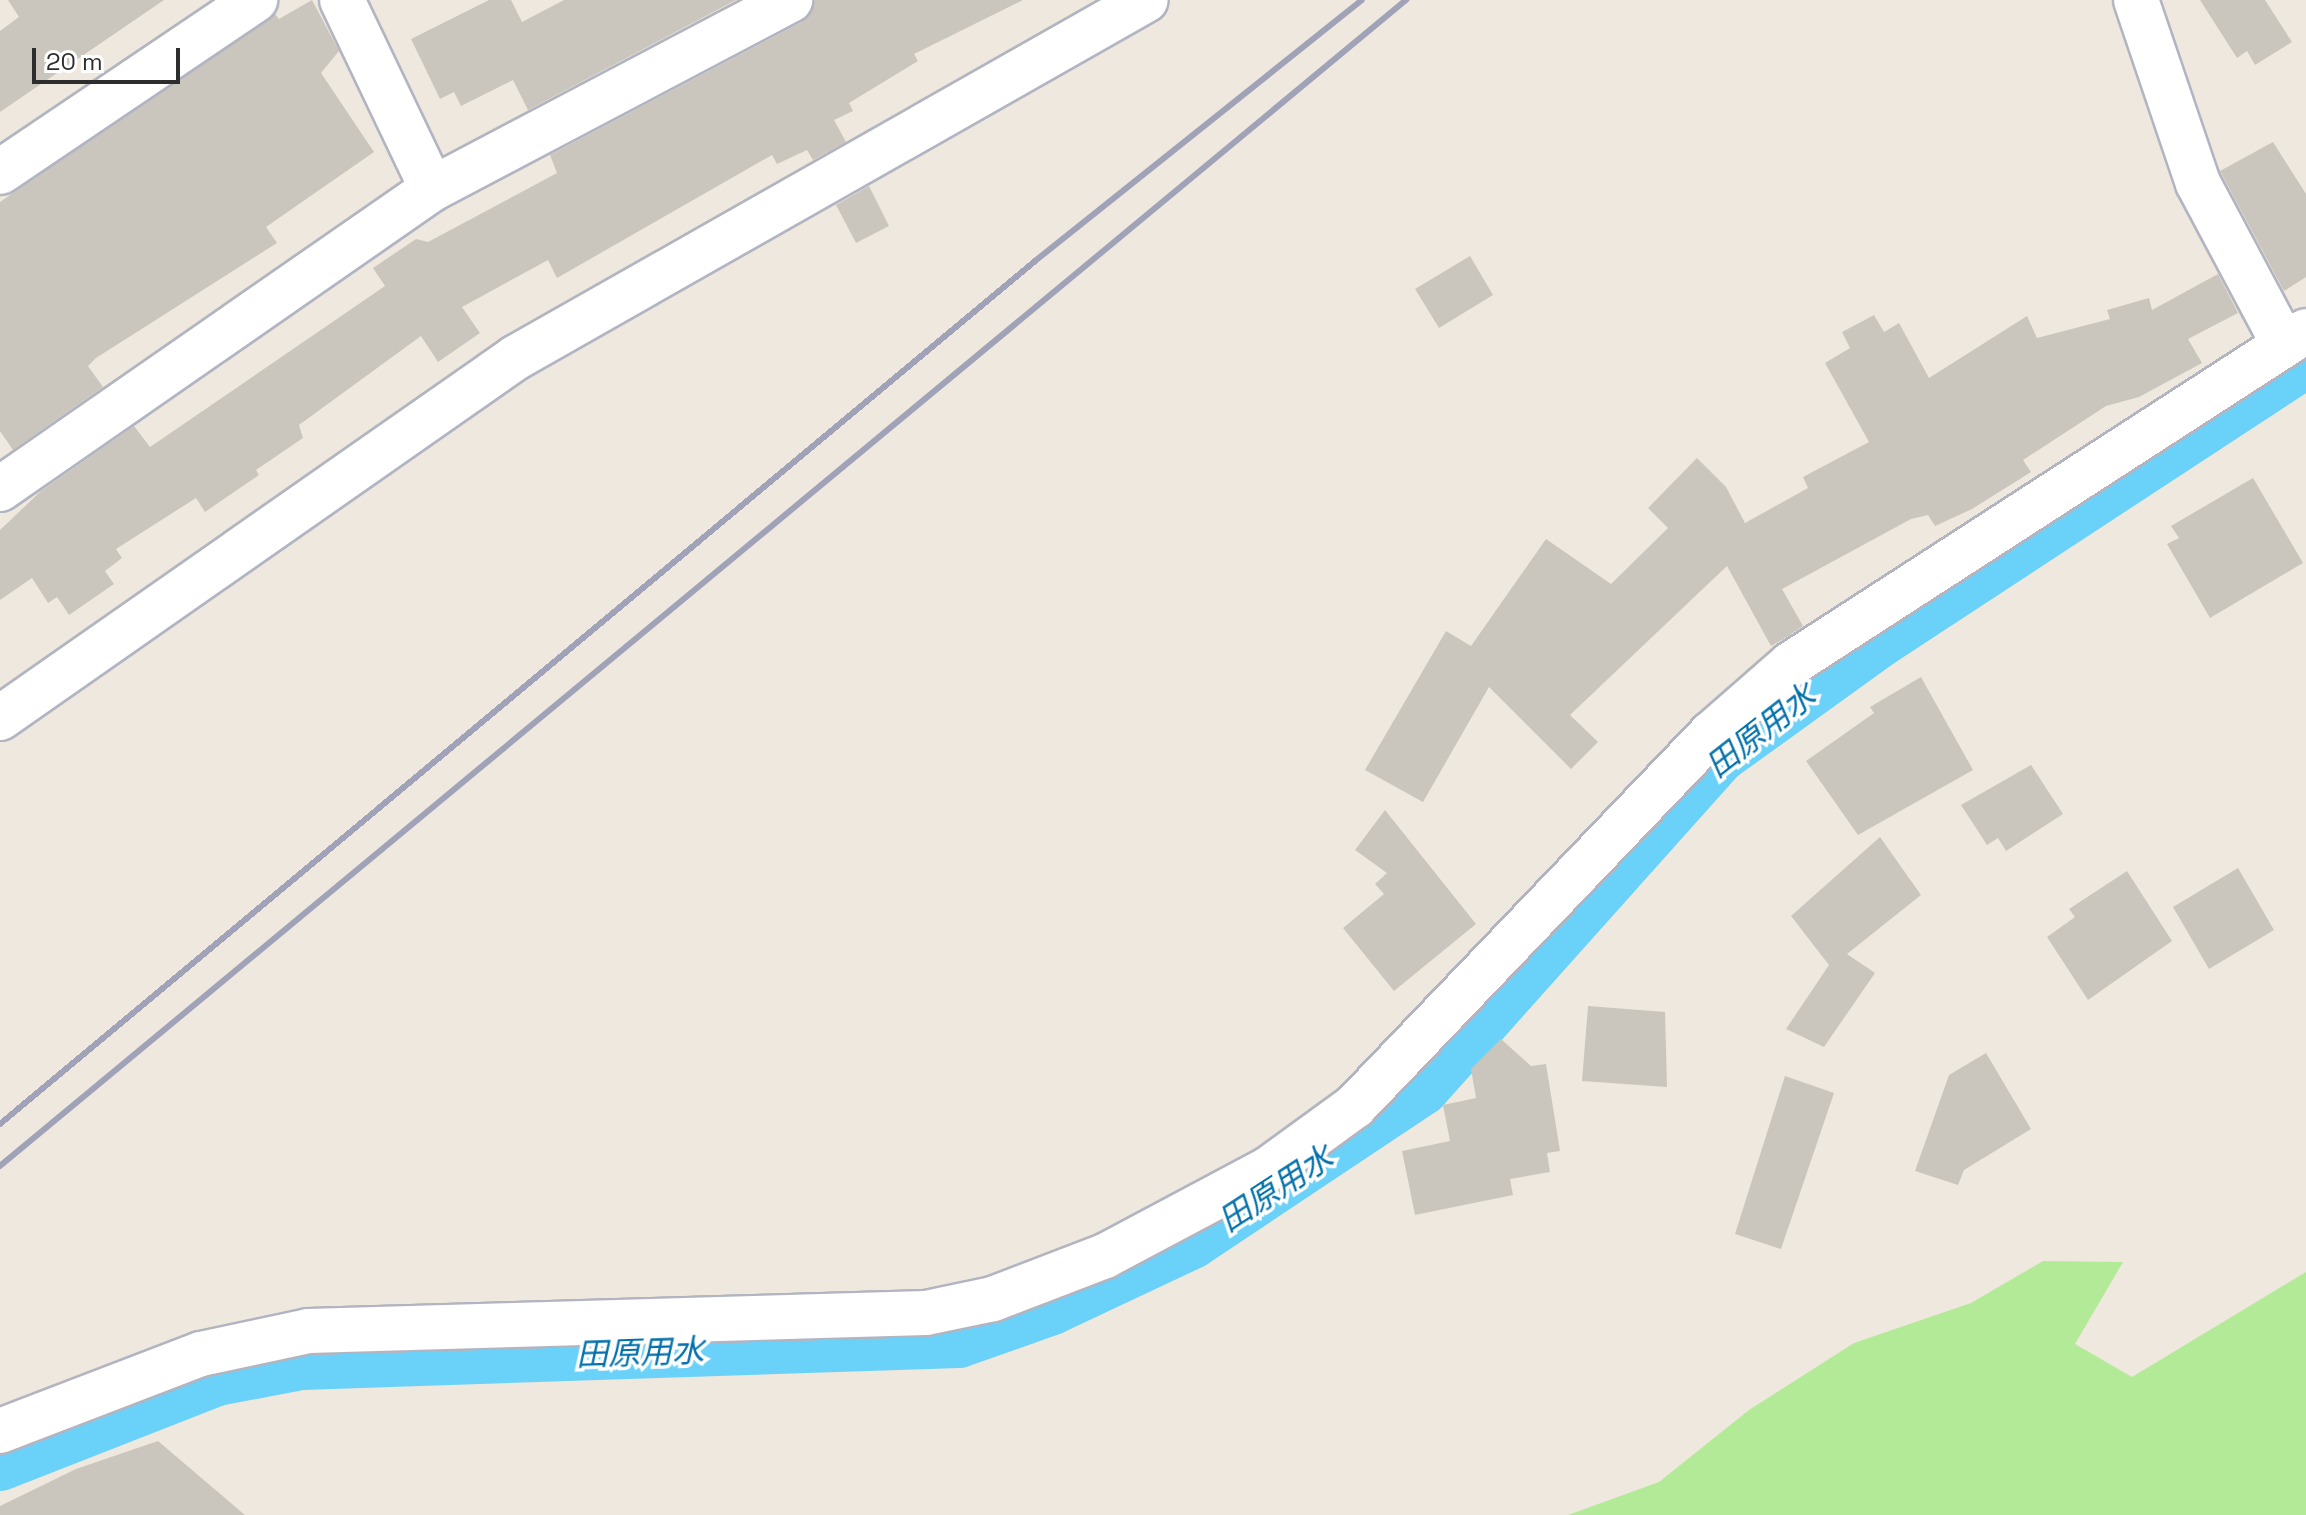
<!DOCTYPE html>
<meta charset="utf-8">
<style>
body{margin:0}
#map{position:relative;width:2306px;height:1515px;overflow:hidden;background:#efe8de;font-family:"Space Grotesk","Noto Sans JP",sans-serif}
div>[style]{position:absolute}
.green>*{inset:0;background:#b2ea97}
.canal>*{height:52px;margin:-26px;padding:0 26px;transform-origin:26px;border-radius:26px;background:#6ad1f9}
.building>*{inset:0;background:#cbc6bd}
.roads{filter:drop-shadow(2px 0 #b2b5c1) drop-shadow(-2px 0 #b2b5c1) drop-shadow(0 2px #b2b5c1) drop-shadow(0 -2px #b2b5c1)}
.minor>*{height:44px;margin:-22px;padding:0 22px;transform-origin:22px;border-radius:22px;background:#fff}
.rail>*{height:6px;margin:-3px;padding:0 3px;transform-origin:3px;border-radius:3px;background:#a0a3b8}
span{translate:-50% -50%;white-space:nowrap;text-align:center;line-height:1.15;-webkit-text-stroke:7px #fff;paint-order:stroke}
.water-label{font-size:32px;color:#0270ab;font-style:italic}
.scale{position:absolute;left:32px;top:48px;width:148px;height:36px;box-sizing:border-box;border:4px solid #2d2d2d;border-top:0;padding-left:10px;font-size:24px;line-height:28px;white-space:nowrap;color:#2d2d2d;-webkit-text-stroke:6px #fff;paint-order:stroke}
</style>
<div id="map">
<div class="green">
<i style="clip-path:polygon(2043px 1261px,2123px 1262px,2075px 1344px,2132px 1377px,2306px 1272px,2306px 1515px,1568px 1515px,1659px 1482px,1749px 1410px,1854px 1343px,1971px 1303px)"></i>
</div>
<div class="canal">
<i style="left:0;top:1465px;width:233px;rotate:-21.4deg"></i>
<i style="left:217px;top:1380px;width:86px;rotate:-10.7deg"></i>
<i style="left:302px;top:1364px;width:657px;rotate:-1.92deg"></i>
<i style="left:959px;top:1342px;width:99px;rotate:-19.5deg"></i>
<i style="left:1052px;top:1309px;width:155px;rotate:-25.2deg"></i>
<i style="left:1192px;top:1243px;width:278px;rotate:-33.7deg"></i>
<i style="left:1423px;top:1089px;width:447px;rotate:-48.2deg"></i>
<i style="left:1721px;top:756px;width:195px;rotate:-35.8deg"></i>
<i style="left:1879px;top:642px;width:511px;rotate:-33.25deg"></i>
</div>
<div class="building">
<i style="clip-path:polygon(8px 0,164px 0,0 112px,0 31px,19px 17px)"></i>
<i style="clip-path:polygon(312px 0,339px 51px,321px 73px,374px 152px,266px 227px,277px 243px,96px 358px,88px 366px,103px 387px,13px 450px,0 431px,0 202px,275px 14px,279px 19px)"></i>
<i style="clip-path:polygon(489px 0,511px 0,522px 22px,564px 0,736px 0,528px 110px,513px 80px,461px 106px,454px 92px,440px 99px,411px 39px)"></i>
<i style="clip-path:polygon(815px 0,1023px 0,914px 54px,918px 61px,849px 103px,853px 111px,834px 120px,846px 142px,813px 160px,807px 150px,777px 164px,772px 155px,557px 278px,548px 260px,462px 307px,480px 333px,438px 362px,421px 336px,299px 425px,303px 438px,256px 470px,259px 475px,205px 512px,196px 498px,116px 549px,122px 558px,105px 571px,114px 584px,69px 615px,57px 597px,48px 603px,32px 578px,0 600px,0 530px,41px 491px,134px 426px,150px 447px,385px 286px,373px 268px,416px 239px,428px 242px,557px 173px,550px 155px,802px 22px)"></i>
<i style="clip-path:polygon(2200px 0,2265px 0,2292px 42px,2255px 65px,2247px 51px,2237px 58px)"></i>
<i style="clip-path:polygon(2273px 142px,2306px 194px,2306px 277px,2284px 291px,2220px 171px)"></i>
<i style="clip-path:polygon(869px 186px,889px 226px,856px 243px,836px 205px)"></i>
<i style="clip-path:polygon(1470px 256px,1493px 295px,1439px 328px,1415px 289px)"></i>
<i style="clip-path:polygon(2218px 274px,2238px 313px,2188px 339px,2202px 363px,2139px 397px,2106px 406px,2023px 460px,2031px 472px,1972px 509px,1935px 526px,1928px 515px,1911px 519px,1782px 589px,1803px 626px,1788px 636px,1771px 646px,1727px 566px,1570px 715px,1598px 742px,1571px 769px,1489px 687px,1423px 802px,1365px 770px,1446px 631px,1471px 646px,1546px 539px,1611px 584px,1668px 528px,1648px 508px,1697px 458px,1726px 487px,1745px 523px,1808px 488px,1803px 477px,1869px 442px,1825px 363px,1850px 348px,1842px 332px,1874px 315px,1884px 332px,1899px 323px,1929px 378px,2027px 316px,2037px 338px,2110px 319px,2107px 310px,2149px 298px,2152px 310px)"></i>
<i style="clip-path:polygon(2253px 478px,2303px 563px,2210px 618px,2167px 544px,2179px 538px,2171px 526px)"></i>
<i style="clip-path:polygon(1921px 677px,1973px 770px,1858px 835px,1806px 761px,1874px 713px,1870px 707px)"></i>
<i style="clip-path:polygon(2031px 765px,2063px 814px,2006px 851px,1998px 838px,1987px 845px,1961px 805px)"></i>
<i style="clip-path:polygon(1385px 810px,1476px 924px,1394px 991px,1343px 928px,1384px 894px,1375px 884px,1387px 873px,1355px 850px)"></i>
<i style="clip-path:polygon(1880px 837px,1921px 895px,1847px 954px,1875px 973px,1824px 1047px,1786px 1029px,1829px 965px,1791px 916px)"></i>
<i style="clip-path:polygon(2238px 868px,2274px 930px,2209px 969px,2173px 907px)"></i>
<i style="clip-path:polygon(2127px 871px,2172px 941px,2088px 1000px,2047px 937px,2075px 917px,2069px 909px)"></i>
<i style="clip-path:polygon(1588px 1006px,1665px 1012px,1667px 1087px,1582px 1081px)"></i>
<i style="clip-path:polygon(1501px 1039px,1531px 1066px,1546px 1064px,1560px 1151px,1547px 1153px,1550px 1172px,1510px 1179px,1513px 1195px,1415px 1215px,1402px 1151px,1450px 1141px,1443px 1105px,1476px 1098px,1471px 1069px)"></i>
<i style="clip-path:polygon(1986px 1053px,2031px 1129px,1964px 1170px,1958px 1185px,1915px 1171px,1949px 1075px)"></i>
<i style="clip-path:polygon(1785px 1076px,1834px 1093px,1781px 1249px,1735px 1234px)"></i>
<i style="clip-path:polygon(158px 1441px,245px 1515px,0 1515px,0 1506px,76px 1469px)"></i>
</div>
<div class="roads">
<div class="minor">
<i style="left:342px;top:0;width:209px;rotate:64.5deg"></i>
<i style="left:2136px;top:0;width:193px;rotate:71.3deg"></i>
<i style="left:2198px;top:183px;width:183px;rotate:62deg"></i>
<i style="left:0;top:172px;width:308px;rotate:-34deg"></i>
<i style="left:0;top:489px;width:526px;rotate:-34.78deg"></i>
<i style="left:432px;top:189px;width:405px;rotate:-27.8deg"></i>
<i style="left:0;top:718px;width:628px;rotate:-34.95deg"></i>
<i style="left:515px;top:358px;width:725px;rotate:-29.57deg"></i>
<i style="left:0;top:1431px;width:215px;rotate:-21deg"></i>
<i style="left:201px;top:1354px;width:109px;rotate:-12.1deg"></i>
<i style="left:308px;top:1331px;width:618px;rotate:-1.67deg"></i>
<i style="left:926px;top:1313px;width:68px;rotate:-11.8deg"></i>
<i style="left:993px;top:1299px;width:120px;rotate:-21deg"></i>
<i style="left:1105px;top:1256px;width:183px;rotate:-28deg"></i>
<i style="left:1267px;top:1170px;width:109px;rotate:-36deg"></i>
<i style="left:1355px;top:1106px;width:515px;rotate:-46.26deg"></i>
<i style="left:1711px;top:734px;width:106px;rotate:-41.2deg"></i>
<i style="left:1791px;top:664px;width:613px;rotate:-32.89deg"></i>
</div>
</div>
<div class="rail">
<i style="left:0;top:1124px;width:1348px;rotate:-39.82deg"></i>
<i style="left:1035px;top:261px;width:418px;rotate:-38.6deg"></i>
<i style="left:0;top:1166px;width:1827px;rotate:-39.67deg"></i>
</div>
<div class="water-label">
<span style="left:1761px;top:731px;rotate:-38deg">田原用水</span>
<span style="left:1276px;top:1189px;rotate:-33deg">田原用水</span>
<span style="left:640px;top:1353px;rotate:-2deg">田原用水</span>
</div>
<div class="scale">20 m</div>
</div>
